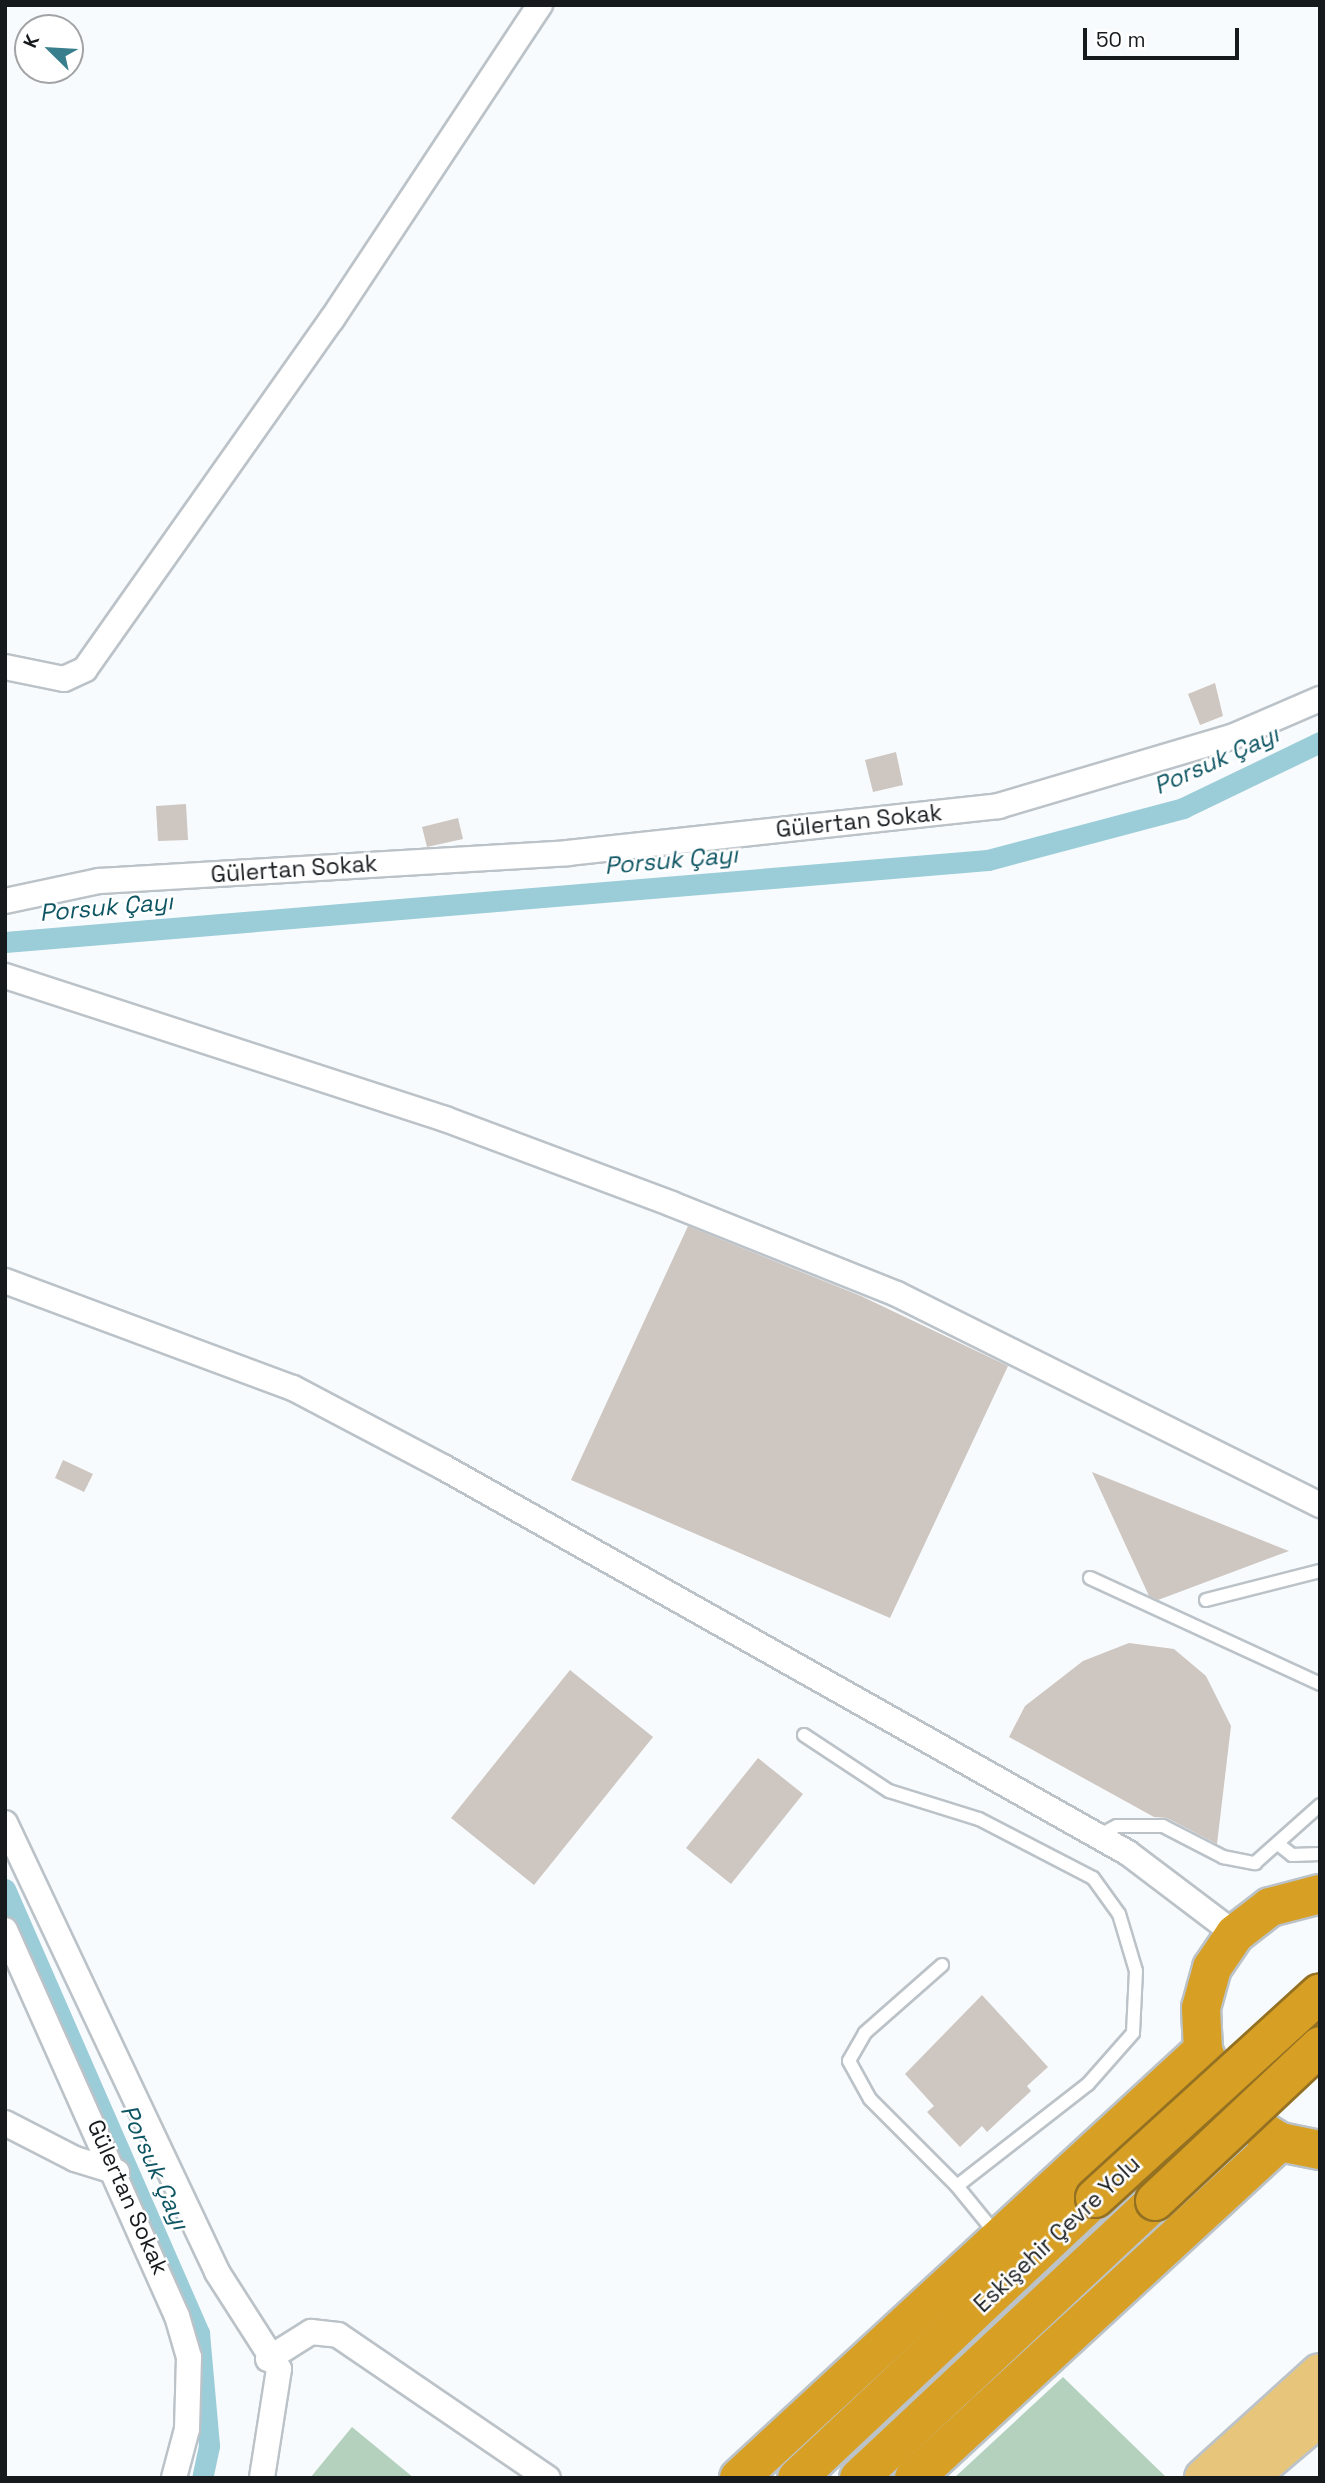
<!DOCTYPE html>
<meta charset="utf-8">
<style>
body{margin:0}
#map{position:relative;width:1325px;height:2483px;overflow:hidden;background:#f8fbfe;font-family:"Space Grotesk",sans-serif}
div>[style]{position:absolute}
.green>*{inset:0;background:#b4d1be}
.canal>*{height:21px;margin:-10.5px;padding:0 10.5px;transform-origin:10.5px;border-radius:10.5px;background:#9acdd8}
.building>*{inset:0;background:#cec6c0}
.roads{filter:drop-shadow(2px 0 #bbc3c9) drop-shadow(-2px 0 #bbc3c9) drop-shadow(0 2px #bbc3c9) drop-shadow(0 -2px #bbc3c9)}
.lane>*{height:12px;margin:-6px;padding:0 6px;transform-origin:6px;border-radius:6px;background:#fff}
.street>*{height:24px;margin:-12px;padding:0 12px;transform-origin:12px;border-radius:12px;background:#fff}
.primary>*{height:38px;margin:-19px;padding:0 19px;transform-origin:19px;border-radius:19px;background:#e7c67c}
.highway>*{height:38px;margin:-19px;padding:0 19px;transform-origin:19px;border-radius:19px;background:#d7a025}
.bridges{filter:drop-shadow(2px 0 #947122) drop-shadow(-2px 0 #947122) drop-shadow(0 2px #947122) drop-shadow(0 -2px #947122)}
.highway-bridge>*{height:38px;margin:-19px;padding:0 19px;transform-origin:19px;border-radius:19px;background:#d7a025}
span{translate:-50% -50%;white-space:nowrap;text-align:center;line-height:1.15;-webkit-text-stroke:5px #fff;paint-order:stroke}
.street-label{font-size:23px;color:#171a1d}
.water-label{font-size:24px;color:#0e5663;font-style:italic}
.frame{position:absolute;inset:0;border:7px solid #171a1d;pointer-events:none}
.north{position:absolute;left:14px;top:14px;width:70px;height:70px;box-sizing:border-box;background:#fff;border:2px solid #a2a3a5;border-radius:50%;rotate:294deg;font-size:19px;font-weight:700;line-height:28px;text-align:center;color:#171a1d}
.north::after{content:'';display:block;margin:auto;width:24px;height:32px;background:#397e8c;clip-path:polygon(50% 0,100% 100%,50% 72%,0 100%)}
.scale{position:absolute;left:1083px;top:28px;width:156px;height:32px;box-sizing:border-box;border:4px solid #171a1d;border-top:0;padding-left:9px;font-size:21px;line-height:24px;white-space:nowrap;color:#171a1d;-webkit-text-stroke:5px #fff;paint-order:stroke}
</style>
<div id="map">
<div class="green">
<i style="clip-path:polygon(1063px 2377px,1167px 2478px,954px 2478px)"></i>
<i style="clip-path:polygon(352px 2427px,414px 2478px,310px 2478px)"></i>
</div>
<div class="canal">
<i style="left:5px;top:942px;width:986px;rotate:-4.77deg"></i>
<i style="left:988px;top:860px;width:202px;rotate:-14.9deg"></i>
<i style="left:1183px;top:808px;width:152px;rotate:-25.7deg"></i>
<i style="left:5px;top:1889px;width:485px;rotate:66.4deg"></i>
<i style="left:199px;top:2333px;width:113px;rotate:84.9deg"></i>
<i style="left:209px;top:2446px;width:33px;rotate:102deg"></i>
</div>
<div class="building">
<i style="clip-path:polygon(1215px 683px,1223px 716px,1200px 725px,1188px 694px)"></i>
<i style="clip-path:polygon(896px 752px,903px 785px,873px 792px,865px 760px)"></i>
<i style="clip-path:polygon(186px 804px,188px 840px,158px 841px,156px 806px)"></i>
<i style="clip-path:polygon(458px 818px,463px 839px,427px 847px,422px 827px)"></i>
<i style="clip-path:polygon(688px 1226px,861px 1296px,1008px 1366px,890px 1618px,571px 1480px)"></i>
<i style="clip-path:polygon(63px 1460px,93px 1474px,84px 1492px,55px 1478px)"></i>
<i style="clip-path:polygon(1092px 1472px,1289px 1551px,1158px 1600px,1149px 1596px)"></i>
<i style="clip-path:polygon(1129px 1643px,1174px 1649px,1206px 1676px,1231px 1726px,1217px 1844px,1167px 1818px,1154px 1817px,1009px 1737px,1025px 1706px,1083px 1661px)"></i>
<i style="clip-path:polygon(570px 1670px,653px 1737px,534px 1885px,451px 1818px)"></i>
<i style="clip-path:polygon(758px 1758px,803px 1794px,731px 1884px,686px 1848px)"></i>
<i style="clip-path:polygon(982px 1995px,1048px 2067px,1027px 2086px,1031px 2091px,987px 2132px,982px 2126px,960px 2147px,927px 2112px,934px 2106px,905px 2074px)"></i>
</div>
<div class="roads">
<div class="lane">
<i style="left:1090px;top:1578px;width:253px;rotate:24.7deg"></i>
<i style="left:1206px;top:1600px;width:118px;rotate:-14.3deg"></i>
<i style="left:804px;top:1735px;width:102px;rotate:33.4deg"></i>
<i style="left:889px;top:1791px;width:94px;rotate:17.3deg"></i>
<i style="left:979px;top:1819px;width:128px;rotate:27.4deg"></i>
<i style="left:1093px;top:1878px;width:44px;rotate:54.2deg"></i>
<i style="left:1119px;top:1914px;width:59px;rotate:73.4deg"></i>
<i style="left:1136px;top:1971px;width:62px;rotate:92.8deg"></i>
<i style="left:1133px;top:2033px;width:68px;rotate:131.4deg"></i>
<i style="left:1088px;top:2084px;width:166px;rotate:142.1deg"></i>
<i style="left:1098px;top:1836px;width:21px;rotate:-28deg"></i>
<i style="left:1117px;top:1826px;width:46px"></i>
<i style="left:1163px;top:1826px;width:68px;rotate:27.3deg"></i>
<i style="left:1223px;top:1857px;width:33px;rotate:11deg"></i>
<i style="left:1255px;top:1863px;width:87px;rotate:-41.7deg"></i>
<i style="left:1278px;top:1844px;width:18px;rotate:38deg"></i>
<i style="left:1292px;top:1855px;width:28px;rotate:-2deg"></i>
<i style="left:942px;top:1965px;width:103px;rotate:138.6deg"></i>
<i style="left:865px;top:2033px;width:32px;rotate:120deg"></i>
<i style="left:849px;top:2061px;width:43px;rotate:61.1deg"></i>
<i style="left:870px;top:2099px;width:123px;rotate:45deg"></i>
<i style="left:957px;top:2186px;width:62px;rotate:50.9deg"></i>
</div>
<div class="street">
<i style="left:5px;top:667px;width:60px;rotate:11.5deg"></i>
<i style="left:64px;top:679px;width:23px;rotate:-25deg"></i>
<i style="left:85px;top:669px;width:428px;rotate:-54.8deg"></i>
<i style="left:332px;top:319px;width:377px;rotate:-56.5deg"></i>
<i style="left:5px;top:901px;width:96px;rotate:-12deg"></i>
<i style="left:99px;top:881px;width:470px;rotate:-3.4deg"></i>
<i style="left:568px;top:853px;width:433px;rotate:-6.2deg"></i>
<i style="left:998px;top:806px;width:246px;rotate:-16.5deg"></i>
<i style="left:1234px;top:736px;width:94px;rotate:-23.3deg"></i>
<i style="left:5px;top:976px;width:463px;rotate:18deg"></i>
<i style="left:445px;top:1119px;width:242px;rotate:20.5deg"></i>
<i style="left:672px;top:1204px;width:242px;rotate:21.8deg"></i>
<i style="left:897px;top:1294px;width:473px;rotate:26.5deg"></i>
<i style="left:5px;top:1281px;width:307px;rotate:20.4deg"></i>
<i style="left:293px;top:1388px;width:170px;rotate:27.8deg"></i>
<i style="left:443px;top:1467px;width:786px;rotate:29.4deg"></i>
<i style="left:1128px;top:1853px;width:134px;rotate:37.1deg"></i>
<i style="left:5px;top:1823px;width:497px;rotate:64.7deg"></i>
<i style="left:217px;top:2272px;width:115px;rotate:57.4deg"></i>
<i style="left:279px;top:2369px;width:110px;rotate:98.9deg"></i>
<i style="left:5px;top:1930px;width:423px;rotate:66deg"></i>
<i style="left:177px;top:2316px;width:43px;rotate:73.7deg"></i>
<i style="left:189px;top:2357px;width:72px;rotate:91.6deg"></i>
<i style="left:187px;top:2429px;width:51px;rotate:104.9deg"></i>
<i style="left:5px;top:2123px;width:79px;rotate:27.2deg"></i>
<i style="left:75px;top:2159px;width:44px;rotate:17.2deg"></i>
<i style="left:268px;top:2359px;width:51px;rotate:-32.1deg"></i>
<i style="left:311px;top:2332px;width:27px;rotate:6deg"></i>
<i style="left:338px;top:2335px;width:254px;rotate:34.3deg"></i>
</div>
<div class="primary">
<i style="left:1204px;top:2478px;width:156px;rotate:-42.2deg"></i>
<i style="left:1247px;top:2478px;width:96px;rotate:-40.3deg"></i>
</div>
<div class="highway">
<i style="left:1320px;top:1894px;width:52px;rotate:165.4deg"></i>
<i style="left:1270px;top:1907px;width:44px;rotate:142.4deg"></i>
<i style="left:1235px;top:1934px;width:41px;rotate:124.1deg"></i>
<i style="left:1212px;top:1968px;width:41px;rotate:105.4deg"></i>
<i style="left:1201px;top:2008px;width:42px;rotate:87.3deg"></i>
<i style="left:1203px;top:2050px;width:41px;rotate:68.5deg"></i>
<i style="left:1218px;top:2088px;width:42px;rotate:49.8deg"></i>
<i style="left:1245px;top:2120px;width:41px;rotate:32.2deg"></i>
<i style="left:1280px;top:2142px;width:41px;rotate:11.3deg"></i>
<i style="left:739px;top:2478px;width:631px;rotate:-42.69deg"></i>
<i style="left:797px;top:2478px;width:409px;rotate:-43.2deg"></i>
<i style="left:859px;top:2478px;width:405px;rotate:-43.1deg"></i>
<i style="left:914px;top:2478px;width:497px;rotate:-42.6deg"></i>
</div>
</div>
<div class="bridges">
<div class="highway-bridge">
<i style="left:1095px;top:2198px;width:304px;rotate:-42.3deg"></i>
<i style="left:1155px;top:2201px;width:226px;rotate:-43.2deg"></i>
</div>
</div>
<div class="street-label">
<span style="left:859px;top:821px;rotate:-6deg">Gülertan Sokak</span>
<span style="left:294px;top:869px;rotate:-4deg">Gülertan Sokak</span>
<span style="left:128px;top:2197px;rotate:66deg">Gülertan Sokak</span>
<span style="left:1057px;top:2234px;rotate:-43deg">Eskişehir Çevre Yolu</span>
</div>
<div class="water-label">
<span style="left:1216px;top:760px;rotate:-24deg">Porsuk Çayı</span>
<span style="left:671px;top:860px;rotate:-5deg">Porsuk Çayı</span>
<span style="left:106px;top:907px;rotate:-5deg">Porsuk Çayı</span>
<span style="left:155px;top:2167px;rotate:66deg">Porsuk Çayı</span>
</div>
<div class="frame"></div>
<div class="north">K</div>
<div class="scale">50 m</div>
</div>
